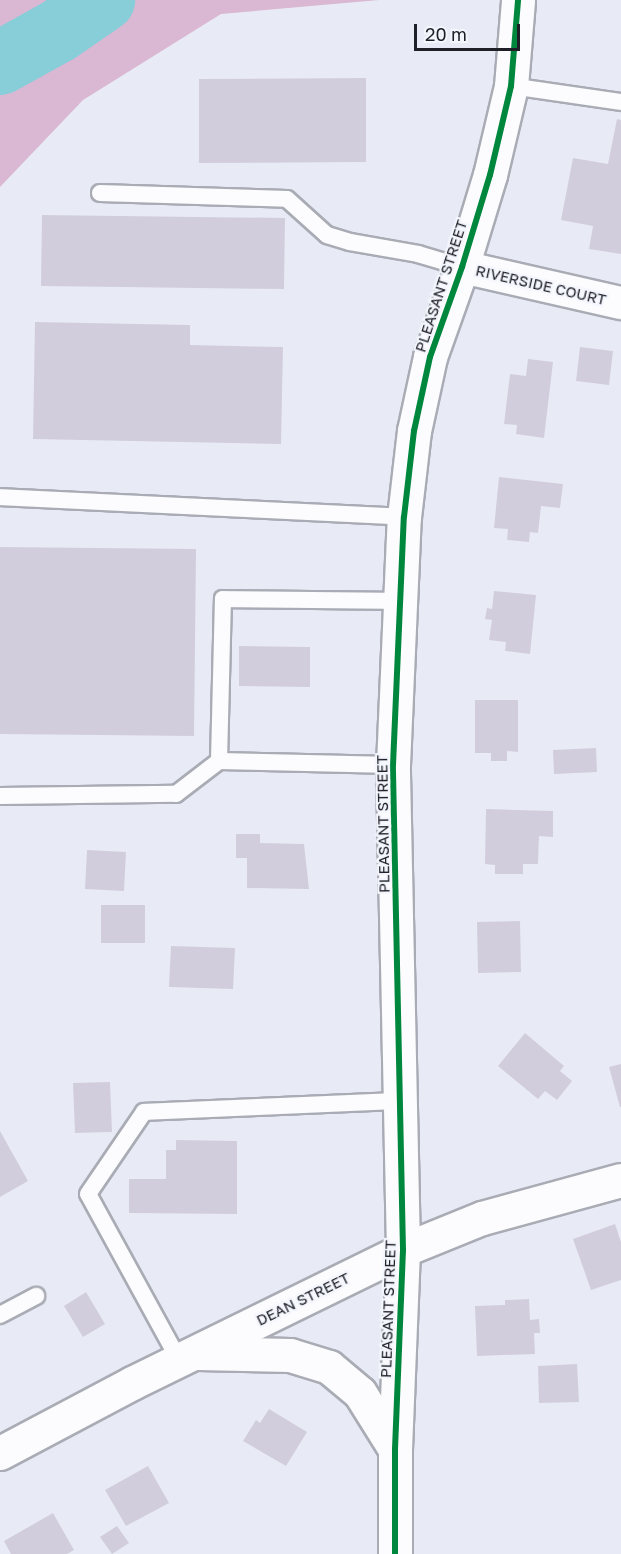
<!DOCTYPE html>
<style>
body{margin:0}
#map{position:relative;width:621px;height:1554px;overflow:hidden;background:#e8ebf5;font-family:"Golos Text",sans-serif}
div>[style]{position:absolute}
.forest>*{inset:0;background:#dab7d2}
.river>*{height:64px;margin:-32px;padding:0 32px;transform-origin:32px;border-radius:32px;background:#87ced9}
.building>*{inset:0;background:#d2cddd}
.roads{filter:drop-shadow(2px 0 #a9acb4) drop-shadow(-2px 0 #a9acb4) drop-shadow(0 2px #a9acb4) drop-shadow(0 -2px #a9acb4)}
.lane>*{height:16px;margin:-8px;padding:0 8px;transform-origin:8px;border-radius:8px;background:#fcfcfe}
.street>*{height:32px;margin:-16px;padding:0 16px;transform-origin:16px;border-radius:16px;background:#fcfcfe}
.secondary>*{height:33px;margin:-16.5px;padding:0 16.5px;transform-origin:16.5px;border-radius:16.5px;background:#fcfcfe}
.cycleway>*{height:6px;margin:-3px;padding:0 3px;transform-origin:3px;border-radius:3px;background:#00873e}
span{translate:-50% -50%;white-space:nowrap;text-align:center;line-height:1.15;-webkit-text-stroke:4.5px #f4f6fd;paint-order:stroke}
.street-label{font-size:15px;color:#1f2027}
.scale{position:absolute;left:414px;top:24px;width:106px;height:27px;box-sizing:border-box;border:3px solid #1f2027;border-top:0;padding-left:8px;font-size:18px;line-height:21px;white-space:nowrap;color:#1f2027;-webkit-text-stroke:4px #f4f6fd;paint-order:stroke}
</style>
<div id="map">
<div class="forest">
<i style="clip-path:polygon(0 0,379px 0,221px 14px,83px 100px,0 187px)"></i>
</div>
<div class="river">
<i style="left:0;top:63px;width:66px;rotate:-28.9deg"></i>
<i style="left:58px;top:31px;width:55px;rotate:-34.6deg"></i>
</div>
<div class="building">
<i style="clip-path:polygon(366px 78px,366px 162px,199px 163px,199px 79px)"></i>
<i style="clip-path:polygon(617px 119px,621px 120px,621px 254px,589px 249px,593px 226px,561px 220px,573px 158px,608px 164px)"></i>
<i style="clip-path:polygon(42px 215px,285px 218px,284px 289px,41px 286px)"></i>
<i style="clip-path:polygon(35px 322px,190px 325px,190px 345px,283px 347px,281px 444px,33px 439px)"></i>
<i style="clip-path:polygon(580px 347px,613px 351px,609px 385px,576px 381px)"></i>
<i style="clip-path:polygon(528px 359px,553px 362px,544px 438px,516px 434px,517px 425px,504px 424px,510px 374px,526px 376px)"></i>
<i style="clip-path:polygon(499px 477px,563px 484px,560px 508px,541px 506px,538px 533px,530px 532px,529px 542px,507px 540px,508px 529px,494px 528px)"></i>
<i style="clip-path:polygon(0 547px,196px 549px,194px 736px,0 734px)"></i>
<i style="clip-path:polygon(494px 591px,536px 595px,530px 654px,505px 651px,506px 642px,489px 640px,492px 620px,485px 619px,487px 608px,492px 609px)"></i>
<i style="clip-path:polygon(239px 646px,310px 647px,310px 687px,239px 686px)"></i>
<i style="clip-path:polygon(475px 700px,518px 700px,518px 752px,507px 751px,507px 761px,491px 761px,491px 753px,475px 753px)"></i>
<i style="clip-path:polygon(596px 748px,597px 772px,554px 774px,553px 750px)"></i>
<i style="clip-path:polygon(486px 809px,553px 811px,553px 837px,539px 836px,538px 864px,523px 864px,523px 874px,495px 874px,495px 865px,485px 864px)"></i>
<i style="clip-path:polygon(236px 834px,260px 834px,260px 843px,304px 844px,309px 889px,247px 888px,247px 858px,236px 858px)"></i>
<i style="clip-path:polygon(87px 850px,126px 852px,124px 891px,85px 889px)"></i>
<i style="clip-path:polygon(101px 905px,145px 905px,145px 943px,101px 943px)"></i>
<i style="clip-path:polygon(520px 921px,521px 972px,478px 973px,477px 922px)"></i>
<i style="clip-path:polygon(171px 946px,235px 948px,233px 989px,169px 987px)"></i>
<i style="clip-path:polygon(525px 1033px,564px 1066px,560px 1071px,572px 1081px,557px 1100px,545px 1091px,538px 1099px,498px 1066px)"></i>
<i style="clip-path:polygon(621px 1064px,621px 1107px,620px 1107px,609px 1067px)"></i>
<i style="clip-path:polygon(110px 1082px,112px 1132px,75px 1133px,73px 1083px)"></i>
<i style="clip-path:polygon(0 1131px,28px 1181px,0 1197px)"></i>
<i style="clip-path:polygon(176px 1140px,237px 1141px,237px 1214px,129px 1213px,129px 1179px,166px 1179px,166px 1150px,176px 1150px)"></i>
<i style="clip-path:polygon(615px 1224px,621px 1242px,621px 1280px,591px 1290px,573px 1239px)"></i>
<i style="clip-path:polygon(86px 1292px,105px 1324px,83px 1337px,64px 1306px)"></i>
<i style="clip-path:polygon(529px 1299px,530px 1320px,539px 1319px,540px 1333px,534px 1333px,535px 1354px,477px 1356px,475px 1306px,505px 1305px,505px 1300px)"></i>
<i style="clip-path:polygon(577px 1364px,579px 1402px,539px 1403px,538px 1366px)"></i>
<i style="clip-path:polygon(269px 1409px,307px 1432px,286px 1466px,243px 1441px,256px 1420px,260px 1423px)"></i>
<i style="clip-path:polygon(148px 1466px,169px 1503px,126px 1526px,105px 1490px)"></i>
<i style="clip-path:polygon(53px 1513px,74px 1550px,67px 1554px,11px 1554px,4px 1541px)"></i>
<i style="clip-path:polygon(117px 1526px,129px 1543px,112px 1554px,100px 1537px)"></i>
</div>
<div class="roads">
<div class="lane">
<i style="left:511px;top:86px;width:111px;rotate:8.3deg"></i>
<i style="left:100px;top:193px;width:187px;rotate:1.8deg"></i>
<i style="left:287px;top:199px;width:54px;rotate:42deg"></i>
<i style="left:327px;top:235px;width:24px;rotate:17deg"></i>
<i style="left:350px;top:242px;width:69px;rotate:10deg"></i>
<i style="left:418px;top:254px;width:46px;rotate:16.5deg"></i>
<i style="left:0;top:497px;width:404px;rotate:2.8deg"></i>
<i style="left:219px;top:761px;width:162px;rotate:-88.6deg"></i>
<i style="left:223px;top:599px;width:178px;rotate:0.6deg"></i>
<i style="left:0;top:796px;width:176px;rotate:-0.7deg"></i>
<i style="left:176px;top:794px;width:54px;rotate:-37.5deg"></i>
<i style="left:219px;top:761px;width:174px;rotate:1.3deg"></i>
<i style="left:0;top:1315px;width:41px;rotate:-27.8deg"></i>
<i style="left:179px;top:1360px;width:189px;rotate:-118.7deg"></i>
<i style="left:88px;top:1194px;width:99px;rotate:-55.7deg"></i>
<i style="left:144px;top:1112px;width:256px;rotate:-2.5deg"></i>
</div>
<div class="street">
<i style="left:462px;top:267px;width:163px;rotate:12.8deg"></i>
</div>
<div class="secondary">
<i style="left:198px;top:1353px;width:92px;rotate:1.2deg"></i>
<i style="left:290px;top:1355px;width:41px;rotate:17.1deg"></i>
<i style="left:329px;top:1367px;width:40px;rotate:40deg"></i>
<i style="left:360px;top:1393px;width:66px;rotate:58deg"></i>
<i style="left:0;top:1453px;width:149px;rotate:-27.9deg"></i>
<i style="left:132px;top:1383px;width:302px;rotate:-26.1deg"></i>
<i style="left:403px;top:1250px;width:85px;rotate:-22.1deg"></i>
<i style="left:482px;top:1218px;width:144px;rotate:-15.3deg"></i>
<i style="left:395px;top:1554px;width:105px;rotate:-90deg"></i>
<i style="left:395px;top:1449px;width:199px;rotate:-87.7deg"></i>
<i style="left:403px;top:1250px;width:485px;rotate:-91.2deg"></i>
<i style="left:393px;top:765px;width:248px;rotate:-87.5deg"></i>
<i style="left:404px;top:517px;width:87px;rotate:-83.4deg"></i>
<i style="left:414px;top:431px;width:76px;rotate:-77.8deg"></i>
<i style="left:430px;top:357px;width:96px;rotate:-70.4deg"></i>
<i style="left:462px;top:267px;width:96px;rotate:-73.1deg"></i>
<i style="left:490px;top:175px;width:91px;rotate:-76.7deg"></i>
<i style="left:511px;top:86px;width:86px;rotate:-85.3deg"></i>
</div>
</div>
<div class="cycleway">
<i style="left:395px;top:1554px;width:105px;rotate:-90deg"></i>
<i style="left:395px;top:1449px;width:199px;rotate:-87.7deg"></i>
<i style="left:403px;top:1250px;width:485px;rotate:-91.2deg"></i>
<i style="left:393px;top:765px;width:248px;rotate:-87.5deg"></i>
<i style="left:404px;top:517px;width:87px;rotate:-83.4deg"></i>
<i style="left:414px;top:431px;width:76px;rotate:-77.8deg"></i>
<i style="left:430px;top:357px;width:96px;rotate:-70.4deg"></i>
<i style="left:462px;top:267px;width:96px;rotate:-73.1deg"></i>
<i style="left:490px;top:175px;width:91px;rotate:-76.7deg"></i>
<i style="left:511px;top:86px;width:86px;rotate:-85.3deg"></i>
</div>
<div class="street-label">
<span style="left:541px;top:285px;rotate:13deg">RIVERSIDE COURT</span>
<span style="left:441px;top:286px;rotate:-72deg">PLEASANT STREET</span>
<span style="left:383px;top:824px;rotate:-91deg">PLEASANT STREET</span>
<span style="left:303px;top:1299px;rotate:-26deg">DEAN STREET</span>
<span style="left:388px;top:1309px;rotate:-88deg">PLEASANT STREET</span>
</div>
<div class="scale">20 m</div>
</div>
